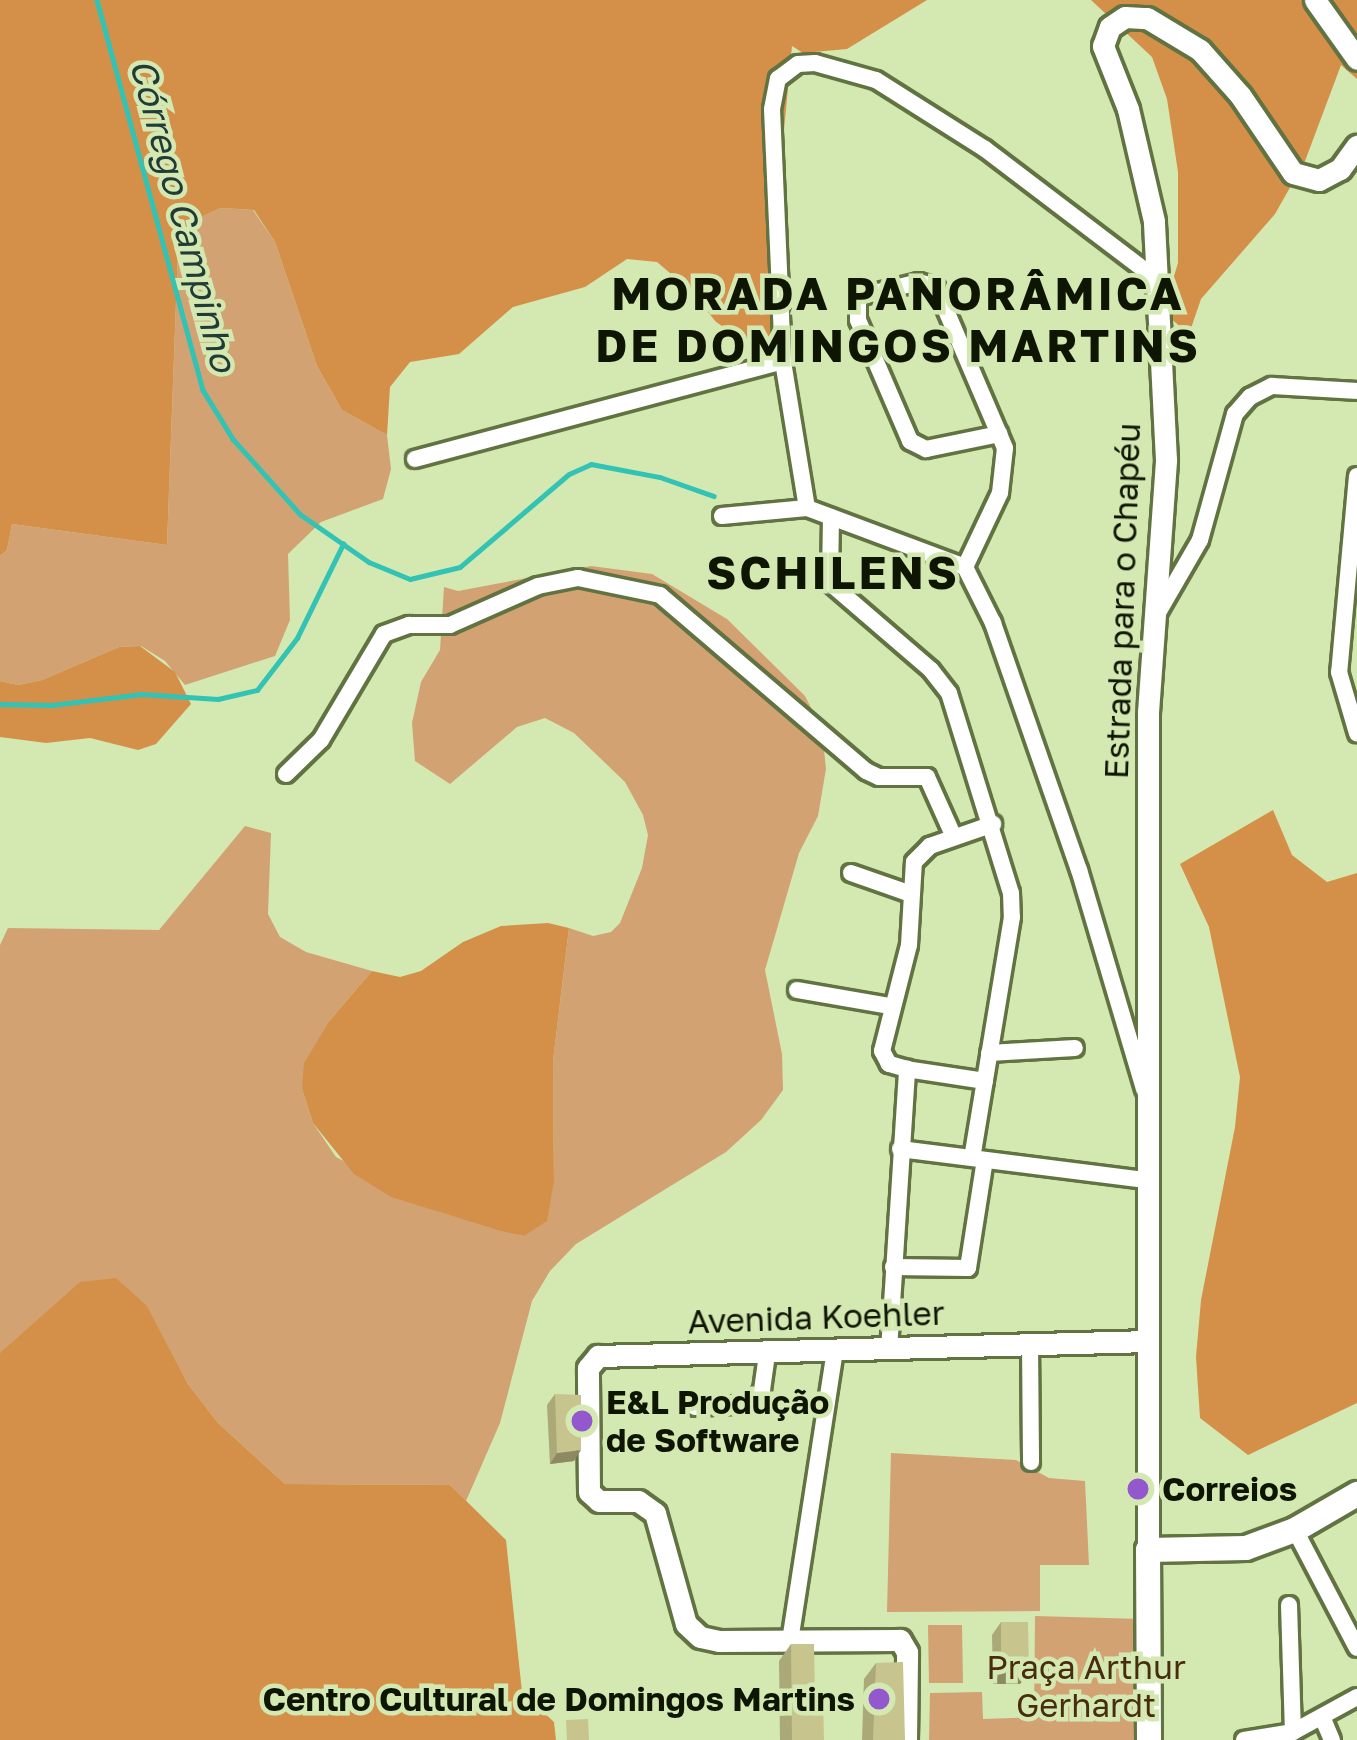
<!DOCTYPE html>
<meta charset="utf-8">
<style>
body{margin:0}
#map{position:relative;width:1357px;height:1740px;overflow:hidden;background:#d4e8b2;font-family:"Golos Text",sans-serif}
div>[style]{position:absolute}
.green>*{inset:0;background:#d3a273}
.forest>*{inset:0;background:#d49049}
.stream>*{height:4.5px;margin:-2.25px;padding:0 2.25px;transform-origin:2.25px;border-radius:2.25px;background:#32c3b5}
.roads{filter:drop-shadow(3px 0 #627342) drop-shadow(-3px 0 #627342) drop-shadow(0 3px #627342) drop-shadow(0 -3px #627342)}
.minor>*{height:16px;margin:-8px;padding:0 8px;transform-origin:8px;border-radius:8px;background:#fff}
.tertiary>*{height:21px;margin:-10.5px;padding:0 10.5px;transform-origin:10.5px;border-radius:10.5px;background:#fff}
.secondary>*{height:24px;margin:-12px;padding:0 12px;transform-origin:12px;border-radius:12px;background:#fff}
.wall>*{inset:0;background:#aca979}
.shaded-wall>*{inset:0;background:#8c8963}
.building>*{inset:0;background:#c8c48d}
.dots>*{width:33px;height:33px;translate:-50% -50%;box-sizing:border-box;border:6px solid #d4e8b2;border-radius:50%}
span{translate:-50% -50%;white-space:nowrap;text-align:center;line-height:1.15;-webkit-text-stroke:9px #d4e8b2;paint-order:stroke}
.street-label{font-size:33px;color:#0f1503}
.poi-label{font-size:33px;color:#0f1503;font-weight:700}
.left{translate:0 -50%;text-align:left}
.right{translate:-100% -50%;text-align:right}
.park-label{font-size:33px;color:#482c0d}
.water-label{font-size:36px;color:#233b37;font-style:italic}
.district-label{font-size:45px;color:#0f1503;font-weight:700;letter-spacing:3px}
</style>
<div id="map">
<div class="green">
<i style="clip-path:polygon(221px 208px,253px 210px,275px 242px,317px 366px,342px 410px,387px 435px,391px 469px,383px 499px,321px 522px,288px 554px,290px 620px,275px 656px,185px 685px,165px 661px,141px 646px,119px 647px,42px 680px,18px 685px,0 681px,0 556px,7px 550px,12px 524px,167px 545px,178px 248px,190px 222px)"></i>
<i style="clip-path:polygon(591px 566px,652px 574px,727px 619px,805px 696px,822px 730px,826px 769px,818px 816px,799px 853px,765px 970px,782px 1054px,783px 1090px,761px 1120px,726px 1152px,576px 1244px,550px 1271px,532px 1301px,500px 1423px,466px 1501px,450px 1485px,285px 1484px,218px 1423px,188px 1384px,147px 1307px,0 1353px,0 945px,8px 928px,159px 930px,245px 826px,271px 833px,268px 914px,280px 937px,306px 952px,372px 971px,330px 1020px,302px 1089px,313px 1123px,336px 1157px,440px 1212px,524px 1236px,554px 1181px,553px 1061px,569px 928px,593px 936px,611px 932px,620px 923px,642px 868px,648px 835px,643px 815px,625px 782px,574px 733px,545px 718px,517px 727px,450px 784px,415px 761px,412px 723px,421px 682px,440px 650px,444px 587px,458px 591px)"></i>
<i style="clip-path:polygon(891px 1453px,1016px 1460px,1049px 1478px,1085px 1481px,1089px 1565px,1040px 1565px,1040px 1611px,887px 1612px)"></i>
<i style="clip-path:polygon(1035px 1616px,1141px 1619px,1140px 1740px,929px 1740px,930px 1693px,982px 1692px,983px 1719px,1034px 1717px)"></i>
<i style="clip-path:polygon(928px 1625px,962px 1625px,963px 1683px,929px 1683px)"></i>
</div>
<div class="forest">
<i style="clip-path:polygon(0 0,927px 0,847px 49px,803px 53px,792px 46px,782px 151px,789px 308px,769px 339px,745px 341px,716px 322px,691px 291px,657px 262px,627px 259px,585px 287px,513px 307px,459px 354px,410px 362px,390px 387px,387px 435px,342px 410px,317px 366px,275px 242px,254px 210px,221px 208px,190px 222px,178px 248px,167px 545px,12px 524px,7px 550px,0 556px)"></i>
<i style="clip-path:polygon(1091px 0,1357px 0,1357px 79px,1341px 65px,1305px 161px,1275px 214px,1201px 299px,1189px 334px,1163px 312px,1178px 263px,1178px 172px,1167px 99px,1152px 57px)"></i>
<i style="clip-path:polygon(140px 646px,175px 672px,191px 704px,156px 744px,138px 750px,90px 738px,46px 743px,0 737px,0 681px,18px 685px,42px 680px,119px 647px)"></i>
<i style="clip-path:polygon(1273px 810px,1292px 855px,1327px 882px,1357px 873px,1357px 1403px,1248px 1455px,1200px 1418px,1196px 1357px,1201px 1300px,1235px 1127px,1240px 1077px,1209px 927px,1180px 864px)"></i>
<i style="clip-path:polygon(548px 923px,569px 928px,553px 1061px,554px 1181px,547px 1221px,524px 1236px,501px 1231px,391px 1197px,354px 1174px,313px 1123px,302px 1089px,304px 1063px,330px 1020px,372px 971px,400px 977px,421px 971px,463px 942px,501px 926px)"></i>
<i style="clip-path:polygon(116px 1278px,147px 1306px,188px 1384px,218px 1423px,285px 1484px,450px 1485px,506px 1540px,522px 1692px,554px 1722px,556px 1740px,0 1740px,0 1353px,80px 1282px)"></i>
</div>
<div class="stream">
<i style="left:97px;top:0;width:404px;rotate:74.8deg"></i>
<i style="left:203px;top:390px;width:57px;rotate:58.5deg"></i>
<i style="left:233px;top:439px;width:101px;rotate:48.2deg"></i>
<i style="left:300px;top:514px;width:84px;rotate:34.8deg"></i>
<i style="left:369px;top:562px;width:44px;rotate:22.5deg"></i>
<i style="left:410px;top:579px;width:51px;rotate:-13.5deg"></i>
<i style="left:460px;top:567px;width:143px;rotate:-40.5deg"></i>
<i style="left:569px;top:474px;width:24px;rotate:-24deg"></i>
<i style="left:591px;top:464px;width:70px;rotate:10.7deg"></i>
<i style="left:660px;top:477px;width:57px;rotate:19.4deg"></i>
<i style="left:0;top:704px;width:52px;rotate:1.1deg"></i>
<i style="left:52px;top:705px;width:90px;rotate:-7deg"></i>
<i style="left:141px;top:694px;width:77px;rotate:3.7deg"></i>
<i style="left:218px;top:699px;width:40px;rotate:-13deg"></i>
<i style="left:257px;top:690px;width:66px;rotate:-52.4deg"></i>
<i style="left:297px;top:638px;width:105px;rotate:-63.9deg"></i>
</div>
<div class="roads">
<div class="minor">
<i style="left:415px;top:459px;width:381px;rotate:-14.9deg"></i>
<i style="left:1357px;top:476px;width:197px;rotate:95.2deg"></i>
<i style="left:1339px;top:672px;width:64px;rotate:73.6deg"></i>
<i style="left:722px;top:516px;width:85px;rotate:-5.4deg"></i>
<i style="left:831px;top:517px;width:66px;rotate:90.9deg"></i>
<i style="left:830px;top:583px;width:133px;rotate:40.7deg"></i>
<i style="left:931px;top:670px;width:29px;rotate:52deg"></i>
<i style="left:949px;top:693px;width:209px;rotate:72.8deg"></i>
<i style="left:1011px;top:893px;width:24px;rotate:88deg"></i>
<i style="left:1012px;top:917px;width:244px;rotate:99.4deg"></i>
<i style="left:965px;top:567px;width:82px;rotate:-64.7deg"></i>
<i style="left:1000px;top:493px;width:45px;rotate:-83.7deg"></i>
<i style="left:1005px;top:448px;width:175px;rotate:-113.2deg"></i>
<i style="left:936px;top:287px;width:18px;rotate:-164deg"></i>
<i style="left:919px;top:282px;width:63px;rotate:166.2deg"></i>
<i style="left:858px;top:297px;width:23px;rotate:90deg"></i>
<i style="left:858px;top:320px;width:132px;rotate:66.7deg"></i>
<i style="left:910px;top:441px;width:18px;rotate:27deg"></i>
<i style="left:926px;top:449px;width:75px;rotate:-11.6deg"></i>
<i style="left:1159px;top:611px;width:82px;rotate:-60deg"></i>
<i style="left:1200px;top:540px;width:131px;rotate:-74.5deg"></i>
<i style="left:1235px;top:414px;width:23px;rotate:-49deg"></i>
<i style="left:1250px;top:397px;width:25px;rotate:-27deg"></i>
<i style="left:1272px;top:386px;width:85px;rotate:3.4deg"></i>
<i style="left:286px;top:774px;width:49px;rotate:-44.2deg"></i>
<i style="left:321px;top:740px;width:123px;rotate:-59.3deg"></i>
<i style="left:384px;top:634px;width:27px;rotate:-20deg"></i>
<i style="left:409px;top:625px;width:41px"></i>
<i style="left:450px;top:625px;width:96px;rotate:-23.9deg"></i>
<i style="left:538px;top:586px;width:41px;rotate:-11.3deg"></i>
<i style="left:578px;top:578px;width:84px;rotate:11.7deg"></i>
<i style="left:660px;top:595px;width:271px;rotate:40.5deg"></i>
<i style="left:866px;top:771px;width:14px;rotate:25deg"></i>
<i style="left:879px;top:777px;width:48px"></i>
<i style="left:927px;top:777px;width:66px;rotate:65.8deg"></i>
<i style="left:851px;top:873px;width:64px;rotate:19.3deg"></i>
<i style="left:797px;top:990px;width:94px;rotate:9.8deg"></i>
<i style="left:989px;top:1053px;width:86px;rotate:-3.3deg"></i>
<i style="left:985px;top:1081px;width:79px;rotate:-171.3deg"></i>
<i style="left:907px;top:1069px;width:19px;rotate:-164deg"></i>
<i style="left:889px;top:1064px;width:15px;rotate:-118deg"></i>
<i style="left:882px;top:1051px;width:109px;rotate:-75.7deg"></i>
<i style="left:909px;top:945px;width:83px;rotate:-86.6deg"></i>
<i style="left:914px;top:862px;width:23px;rotate:-45deg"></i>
<i style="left:930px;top:846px;width:67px;rotate:-19.2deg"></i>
<i style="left:1144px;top:1089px;width:228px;rotate:-106.5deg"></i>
<i style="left:1079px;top:870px;width:262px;rotate:-109.2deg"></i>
<i style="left:993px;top:623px;width:63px;rotate:-116.6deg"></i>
<i style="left:965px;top:567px;width:169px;rotate:-159.5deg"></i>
<i style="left:807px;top:508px;width:149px;rotate:-99.3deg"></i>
<i style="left:783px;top:361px;width:252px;rotate:-92.5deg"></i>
<i style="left:772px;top:109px;width:31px;rotate:-79deg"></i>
<i style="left:778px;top:79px;width:25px;rotate:-37deg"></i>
<i style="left:798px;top:64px;width:17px;rotate:-3deg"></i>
<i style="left:815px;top:63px;width:63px;rotate:15.6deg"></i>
<i style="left:876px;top:80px;width:129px;rotate:32.3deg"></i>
<i style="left:985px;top:149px;width:213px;rotate:37.2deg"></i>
<i style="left:900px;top:1149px;width:248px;rotate:7.2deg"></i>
<i style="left:893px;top:1267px;width:75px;rotate:0.8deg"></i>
<i style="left:968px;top:1268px;width:109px;rotate:-81.1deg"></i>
<i style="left:1030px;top:1343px;width:119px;rotate:89.5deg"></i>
<i style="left:889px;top:1350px;width:282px;rotate:-86.3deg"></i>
<i style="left:695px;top:1407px;width:58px;rotate:-3deg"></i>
<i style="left:753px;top:1404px;width:17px;rotate:-57deg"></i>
<i style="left:762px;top:1390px;width:37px;rotate:-82deg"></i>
<i style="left:1295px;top:1530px;width:133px;rotate:62.3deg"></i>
<i style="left:1289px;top:1605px;width:127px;rotate:88.2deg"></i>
<i style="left:790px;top:1641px;width:293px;rotate:-81.2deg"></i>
<i style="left:1323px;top:1719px;width:23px;rotate:67deg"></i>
<i style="left:1244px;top:1740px;width:50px;rotate:-9.3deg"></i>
<i style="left:1293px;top:1732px;width:73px;rotate:-28.7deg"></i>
</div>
<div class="tertiary">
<i style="left:1315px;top:0;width:72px;rotate:54.6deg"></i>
<i style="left:1148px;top:1550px;width:838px;rotate:-90deg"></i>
<i style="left:1148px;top:712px;width:253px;rotate:-85.9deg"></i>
<i style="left:1166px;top:460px;width:239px;rotate:-92.9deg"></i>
<i style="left:1154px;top:221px;width:115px;rotate:-103.1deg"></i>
<i style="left:1128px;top:109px;width:68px;rotate:-111.6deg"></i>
<i style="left:1103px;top:46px;width:20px;rotate:-70deg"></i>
<i style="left:1110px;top:27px;width:18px;rotate:-34deg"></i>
<i style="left:1125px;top:17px;width:22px;rotate:3deg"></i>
<i style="left:1147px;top:18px;width:62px;rotate:31.1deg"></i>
<i style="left:1200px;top:50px;width:60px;rotate:48.4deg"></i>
<i style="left:1240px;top:95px;width:94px;rotate:55.8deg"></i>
<i style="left:1293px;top:173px;width:27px;rotate:15deg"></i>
<i style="left:1319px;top:180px;width:24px;rotate:-28deg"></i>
<i style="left:1340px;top:169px;width:29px;rotate:-54deg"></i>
<i style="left:906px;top:1740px;width:88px;rotate:-89.3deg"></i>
<i style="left:907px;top:1652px;width:14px;rotate:-120deg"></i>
<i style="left:900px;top:1640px;width:181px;rotate:179.7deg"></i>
<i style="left:719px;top:1641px;width:19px;rotate:-168deg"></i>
<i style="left:700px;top:1637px;width:19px;rotate:-137deg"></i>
<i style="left:686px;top:1624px;width:115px;rotate:-105.6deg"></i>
<i style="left:655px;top:1513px;width:21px;rotate:-145deg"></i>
<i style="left:638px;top:1501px;width:39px;rotate:180deg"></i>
<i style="left:599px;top:1501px;width:13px;rotate:-138deg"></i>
<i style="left:589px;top:1492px;width:124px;rotate:-90.5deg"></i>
<i style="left:588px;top:1368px;width:16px;rotate:-50deg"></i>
<i style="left:598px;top:1356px;width:550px;rotate:-1.56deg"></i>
</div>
<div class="secondary">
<i style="left:1149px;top:1740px;width:190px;rotate:-90.3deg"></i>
<i style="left:1148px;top:1550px;width:98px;rotate:-1.2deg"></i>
<i style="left:1246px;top:1548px;width:52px;rotate:-20.2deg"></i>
<i style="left:1295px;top:1530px;width:72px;rotate:-30.1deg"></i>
</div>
</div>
<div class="wall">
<i style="clip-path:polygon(555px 1394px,574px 1461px,550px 1464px,547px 1405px)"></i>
<i style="clip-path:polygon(1001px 1622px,1020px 1684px,993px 1684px,992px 1635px)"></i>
<i style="clip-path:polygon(791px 1644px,824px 1740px,780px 1740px,779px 1661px)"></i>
<i style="clip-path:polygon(876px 1663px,905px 1740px,862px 1740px,864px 1679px)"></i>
</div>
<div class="shaded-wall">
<i style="clip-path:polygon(581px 1450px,574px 1461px,550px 1464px,557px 1453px)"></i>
<i style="clip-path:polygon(1001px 1672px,1029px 1672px,1020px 1684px,993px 1684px)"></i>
</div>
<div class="building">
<i style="clip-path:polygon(555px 1394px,581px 1395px,581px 1450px,557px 1453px)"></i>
<i style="clip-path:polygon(1001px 1622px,1028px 1622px,1029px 1672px,1001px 1672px)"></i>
<i style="clip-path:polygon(791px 1644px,814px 1644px,815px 1703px,823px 1703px,824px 1740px,792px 1740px)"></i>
<i style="clip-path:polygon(903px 1662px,905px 1740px,873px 1740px,876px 1663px)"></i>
<i style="clip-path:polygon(588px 1719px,589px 1740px,567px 1740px,566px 1720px)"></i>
</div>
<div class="dots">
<i style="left:582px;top:1421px;background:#9357ce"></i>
<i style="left:1138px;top:1489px;background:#9357ce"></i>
<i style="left:879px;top:1699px;background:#9357ce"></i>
</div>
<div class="street-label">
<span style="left:1122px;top:601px;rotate:-88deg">Estrada para o Chapéu</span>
<span style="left:816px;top:1317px;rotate:-2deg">Avenida Koehler</span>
</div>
<div class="poi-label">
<span class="left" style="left:606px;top:1421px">E&amp;L Produção<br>de Software</span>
<span class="left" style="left:1162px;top:1489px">Correios</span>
<span class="right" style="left:855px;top:1699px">Centro Cultural de Domingos Martins</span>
</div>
<div class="park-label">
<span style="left:1086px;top:1686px">Praça Arthur<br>Gerhardt</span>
</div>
<div class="water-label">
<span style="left:184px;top:215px;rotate:75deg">Córrego Campinho</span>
</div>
<div class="district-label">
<span style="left:898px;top:320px">MORADA PANORÂMICA<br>DE DOMINGOS MARTINS</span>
<span style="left:833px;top:573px">SCHILENS</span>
</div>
</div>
